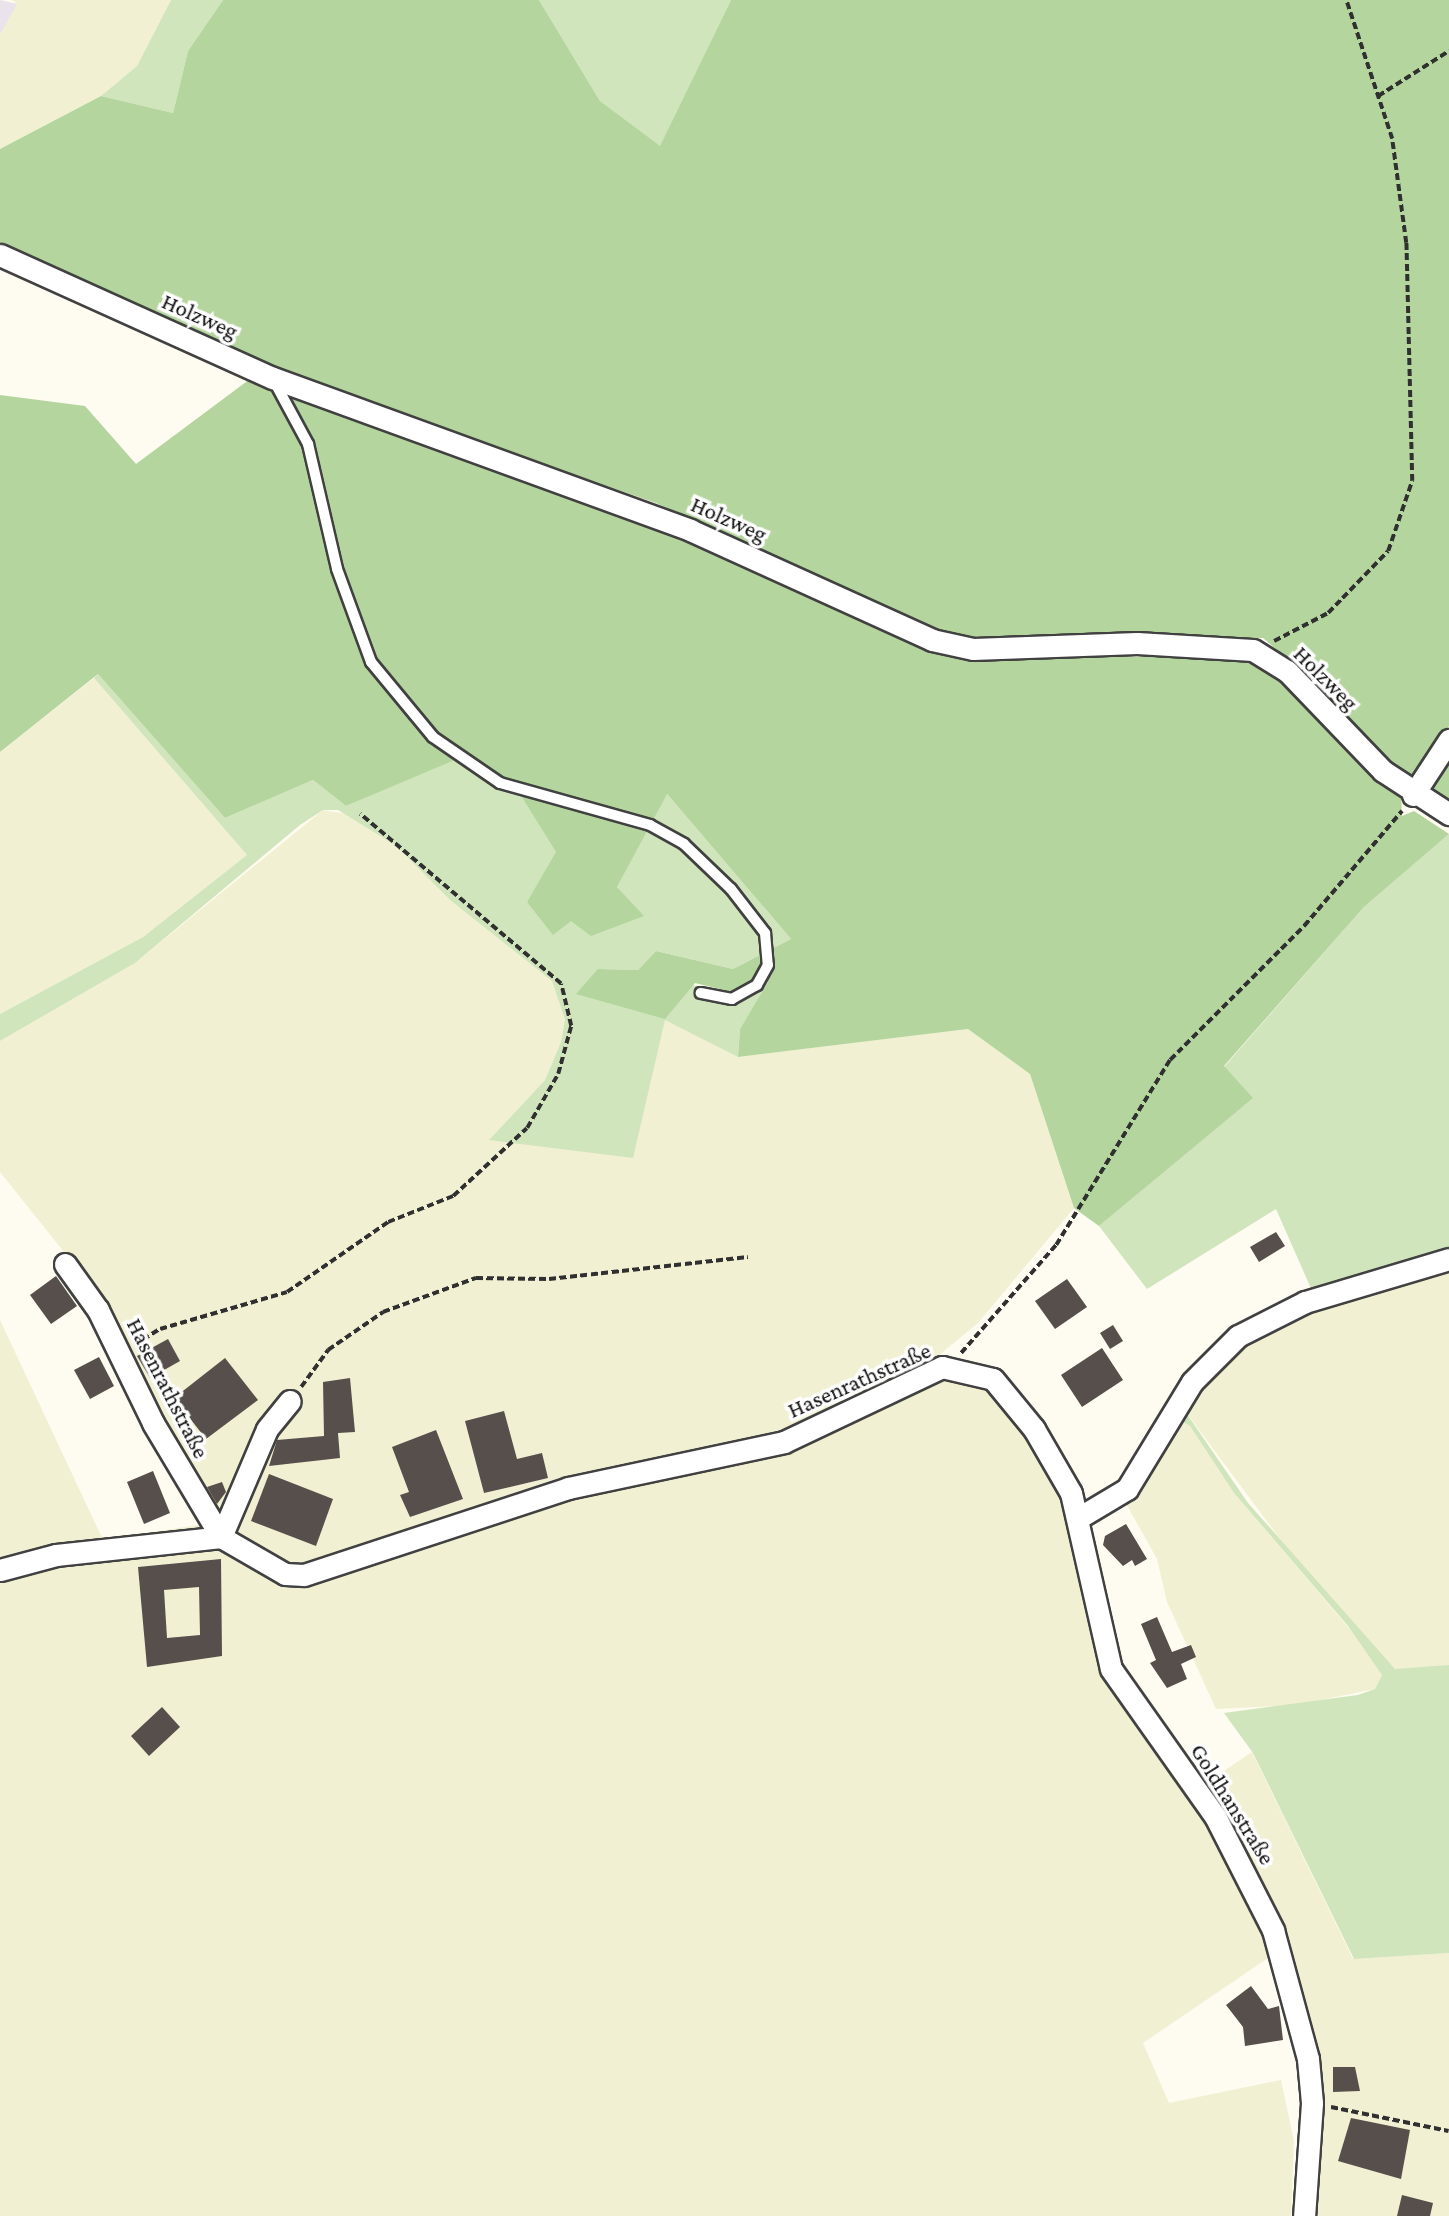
<!DOCTYPE html>
<meta charset="utf-8">
<style>
body{margin:0}
#map{position:relative;width:1449px;height:2216px;overflow:hidden;background:#fefbf0;font-family:"Crimson Pro",serif}
div>[style]{position:absolute}
.industrial>*{inset:0;background:#ebe3ec}
.farmland>*{inset:0;background:#f2f0d2}
.green>*{inset:0;background:#d0e5bc}
.forest>*{inset:0;background:#b4d59d}
.building>*{inset:0;background:#564f4b}
.path>*{height:3.5px;margin-top:-1.75px;transform-origin:0;background:repeating-linear-gradient(90deg,#303030 0 7px,transparent 0 10.5px)}
.roads{filter:drop-shadow(2px 0 #414141) drop-shadow(-2px 0 #414141) drop-shadow(0 2px #414141) drop-shadow(0 -2px #414141)}
.service>*{height:10px;margin:-5px;padding:0 5px;transform-origin:5px;border-radius:5px;background:#fff}
.minor>*{height:21px;margin:-10.5px;padding:0 10.5px;transform-origin:10.5px;border-radius:10.5px;background:#fff}
span{translate:-50% -50%;white-space:nowrap;text-align:center;line-height:1.15;-webkit-text-stroke:7px #fff;paint-order:stroke}
.street-label{font-size:23px;color:#0e0e0e}
</style>
<div id="map">
<div class="industrial">
<i style="clip-path:polygon(0 0,18px 4px,0 35px)"></i>
</div>
<div class="farmland">
<i style="clip-path:polygon(12px 0,171px 0,137px 66px,101px 96px,0 149px,0 35px,17px 4px)"></i>
<i style="clip-path:polygon(94px 678px,247px 855px,143px 937px,0 1014px,0 752px)"></i>
<i style="clip-path:polygon(323px 810px,352px 815px,395px 845px,450px 900px,552px 981px,565px 1021px,561px 1042px,545px 1080px,490px 1139px,665px 1019px,738px 1057px,968px 1029px,1030px 1074px,1074px 1208px,978px 1323px,939px 1355px,840px 1412px,313px 1566px,278px 1587px,312px 1583px,477px 1526px,819px 1438px,937px 1380px,981px 1384px,1004px 1400px,1050px 1474px,1067px 1513px,1104px 1669px,1193px 1795px,1274px 1954px,1143px 2043px,1169px 2103px,1281px 2080px,1294px 2141px,1291px 2216px,0 2216px,0 1582px,56px 1566px,0 1561px,0 1320px,103px 1540px,198px 1525px,210px 1514px,68px 1257px,0 1172px,0 1041px,135px 963px)"></i>
<i style="clip-path:polygon(1449px 1266px,1449px 1665px,1408px 1671px,1395px 1669px,1370px 1645px,1289px 1551px,1182px 1407px,1233px 1347px,1294px 1312px)"></i>
<i style="clip-path:polygon(1176px 1418px,1190px 1426px,1234px 1493px,1376px 1660px,1382px 1675px,1375px 1689px,1296px 1705px,1216px 1709px,1167px 1602px,1157px 1559px,1124px 1500px)"></i>
<i style="clip-path:polygon(1252px 1752px,1353px 1959px,1449px 1953px,1449px 2216px,1312px 2216px,1321px 2087px,1293px 1967px,1202px 1786px)"></i>
</div>
<div class="green">
<i style="clip-path:polygon(171px 0,223px 0,188px 51px,173px 113px,101px 96px,137px 66px)"></i>
<i style="clip-path:polygon(539px 0,731px 0,660px 147px,600px 101px)"></i>
<i style="clip-path:polygon(98px 674px,225px 818px,313px 780px,346px 806px,457px 758px,521px 796px,557px 853px,527px 902px,571px 921px,643px 916px,617px 887px,666px 793px,791px 939px,733px 969px,656px 951px,638px 970px,598px 969px,733px 992px,769px 982px,740px 1029px,738px 1057px,665px 1020px,633px 1158px,489px 1140px,545px 1080px,561px 1042px,565px 1020px,552px 981px,450px 900px,395px 845px,338px 810px,323px 810px,300px 825px,135px 963px,0 1041px,0 1014px,143px 937px,247px 855px,94px 678px)"></i>
<i style="clip-path:polygon(1449px 834px,1449px 1266px,1313px 1293px,1276px 1209px,1147px 1289px,1099px 1226px,1252px 1098px,1224px 1067px,1364px 907px)"></i>
<i style="clip-path:polygon(1182px 1407px,1248px 1503px,1395px 1669px,1449px 1665px,1449px 1953px,1354px 1959px,1253px 1753px,1224px 1713px,1358px 1695px,1375px 1689px,1382px 1675px,1348px 1626px,1234px 1493px,1190px 1426px,1176px 1418px)"></i>
</div>
<div class="forest">
<i style="clip-path:polygon(223px 0,539px 0,600px 101px,660px 146px,731px 0,1449px 0,1449px 726px,1415px 774px,1402px 777px,1365px 745px,1307px 675px,1263px 638px,971px 643px,937px 632px,656px 503px,365px 402px,155px 317px,0 243px,0 149px,101px 96px,173px 113px,188px 51px)"></i>
<i style="clip-path:polygon(250px 379px,529px 476px,983px 657px,1250px 656px,1272px 669px,1401px 795px,1402px 816px,1414px 811px,1449px 834px,1364px 907px,1224px 1066px,1253px 1098px,1099px 1226px,1074px 1208px,1030px 1074px,968px 1029px,738px 1057px,740px 1029px,768px 982px,733px 992px,695px 983px,665px 1019px,576px 994px,598px 969px,638px 970px,656px 951px,733px 969px,791px 939px,667px 794px,617px 887px,644px 916px,591px 936px,571px 921px,553px 935px,527px 902px,556px 852px,521px 796px,457px 759px,346px 806px,313px 780px,225px 818px,98px 674px,0 752px,0 395px,85px 406px,136px 464px)"></i>
<i style="clip-path:polygon(1449px 753px,1449px 802px,1431px 796px,1426px 786px)"></i>
</div>
<div class="building">
<i style="clip-path:polygon(1276px 1232px,1285px 1246px,1259px 1262px,1250px 1247px)"></i>
<i style="clip-path:polygon(56px 1276px,77px 1306px,51px 1324px,30px 1295px)"></i>
<i style="clip-path:polygon(1067px 1279px,1087px 1307px,1055px 1329px,1035px 1301px)"></i>
<i style="clip-path:polygon(1113px 1325px,1123px 1341px,1110px 1349px,1100px 1333px)"></i>
<i style="clip-path:polygon(168px 1339px,180px 1361px,150px 1378px,137px 1356px)"></i>
<i style="clip-path:polygon(1102px 1348px,1123px 1380px,1082px 1407px,1061px 1375px)"></i>
<i style="clip-path:polygon(99px 1357px,114px 1386px,90px 1399px,74px 1370px)"></i>
<i style="clip-path:polygon(225px 1358px,258px 1400px,206px 1439px,174px 1398px)"></i>
<i style="clip-path:polygon(350px 1378px,355px 1432px,338px 1433px,340px 1458px,269px 1466px,277px 1440px,324px 1436px,323px 1382px)"></i>
<i style="clip-path:polygon(504px 1411px,517px 1459px,542px 1453px,548px 1478px,484px 1493px,465px 1421px)"></i>
<i style="clip-path:polygon(436px 1430px,463px 1499px,410px 1517px,400px 1495px,409px 1492px,392px 1447px)"></i>
<i style="clip-path:polygon(153px 1471px,170px 1513px,144px 1524px,127px 1482px)"></i>
<i style="clip-path:polygon(269px 1474px,333px 1499px,316px 1546px,251px 1521px)"></i>
<i style="clip-path:polygon(222px 1482px,226px 1492px,217px 1504px,207px 1487px)"></i>
<i style="clip-path:polygon(1126px 1524px,1147px 1559px,1135px 1566px,1132px 1560px,1123px 1566px,1103px 1545px,1105px 1536px)"></i>
<i style="clip-path:polygon(evenodd,221px 1559px,222px 1656px,147px 1667px,138px 1567px,221px 1559px,199px 1587px,200px 1635px,167px 1638px,164px 1590px,199px 1587px)"></i>
<i style="clip-path:polygon(1157px 1617px,1172px 1652px,1191px 1645px,1196px 1657px,1181px 1664px,1187px 1679px,1167px 1688px,1150px 1663px,1156px 1660px,1141px 1624px)"></i>
<i style="clip-path:polygon(162px 1707px,180px 1727px,149px 1756px,131px 1736px)"></i>
<i style="clip-path:polygon(1251px 1986px,1268px 2009px,1279px 2006px,1283px 2040px,1245px 2046px,1243px 2027px,1226px 2005px)"></i>
<i style="clip-path:polygon(1333px 2067px,1355px 2067px,1360px 2091px,1333px 2092px)"></i>
<i style="clip-path:polygon(1351px 2118px,1410px 2130px,1401px 2179px,1338px 2161px)"></i>
<i style="clip-path:polygon(1402px 2195px,1433px 2203px,1430px 2216px,1397px 2216px)"></i>
</div>
<div class="path">
<i style="left:1378px;top:96px;width:84px;rotate:-32.4deg"></i>
<i style="left:1274px;top:641px;width:61px;rotate:-27.4deg"></i>
<i style="left:1328px;top:613px;width:86px;rotate:-45.9deg"></i>
<i style="left:1388px;top:551px;width:74px;rotate:-71.1deg"></i>
<i style="left:1412px;top:481px;width:238px;rotate:-91.4deg"></i>
<i style="left:1406px;top:243px;width:105px;rotate:-97.7deg"></i>
<i style="left:1392px;top:139px;width:146px;rotate:-108.3deg"></i>
<i style="left:134px;top:1345px;width:31px;rotate:-32deg"></i>
<i style="left:160px;top:1329px;width:132px;rotate:-16.2deg"></i>
<i style="left:287px;top:1292px;width:123px;rotate:-34.7deg"></i>
<i style="left:388px;top:1222px;width:70px;rotate:-21.8deg"></i>
<i style="left:453px;top:1196px;width:100px;rotate:-42.6deg"></i>
<i style="left:527px;top:1128px;width:62px;rotate:-60.1deg"></i>
<i style="left:558px;top:1074px;width:50px;rotate:-74.8deg"></i>
<i style="left:571px;top:1026px;width:43px;rotate:-103.4deg"></i>
<i style="left:561px;top:984px;width:263px;rotate:-139.8deg"></i>
<i style="left:961px;top:1353px;width:144px;rotate:-48.7deg"></i>
<i style="left:1056px;top:1245px;width:217px;rotate:-58.4deg"></i>
<i style="left:1170px;top:1060px;width:190px;rotate:-45deg"></i>
<i style="left:1304px;top:926px;width:151px;rotate:-49.6deg"></i>
<i style="left:301px;top:1387px;width:46px;rotate:-53.9deg"></i>
<i style="left:328px;top:1350px;width:67px;rotate:-34.6deg"></i>
<i style="left:383px;top:1312px;width:99px;rotate:-20.1deg"></i>
<i style="left:476px;top:1278px;width:73px;rotate:0.8deg"></i>
<i style="left:549px;top:1279px;width:200px;rotate:-6.3deg"></i>
<i style="left:1331px;top:2107px;width:120px;rotate:11.5deg"></i>
</div>
<div class="roads">
<div class="service">
<i style="left:274px;top:381px;width:72px;rotate:61.6deg"></i>
<i style="left:308px;top:444px;width:128px;rotate:76.9deg"></i>
<i style="left:337px;top:569px;width:99px;rotate:69.9deg"></i>
<i style="left:371px;top:662px;width:97px;rotate:50.4deg"></i>
<i style="left:433px;top:737px;width:81px;rotate:34.5deg"></i>
<i style="left:500px;top:783px;width:156px;rotate:15.6deg"></i>
<i style="left:650px;top:825px;width:39px;rotate:29deg"></i>
<i style="left:684px;top:844px;width:65px;rotate:43.8deg"></i>
<i style="left:731px;top:889px;width:56px;rotate:52.3deg"></i>
<i style="left:765px;top:933px;width:32px;rotate:85deg"></i>
<i style="left:768px;top:965px;width:23px;rotate:119deg"></i>
<i style="left:757px;top:985px;width:29px;rotate:151deg"></i>
<i style="left:732px;top:999px;width:32px;rotate:-169deg"></i>
</div>
<div class="minor">
<i style="left:0;top:255px;width:299px;rotate:24.3deg"></i>
<i style="left:273px;top:378px;width:444px;rotate:20deg"></i>
<i style="left:690px;top:530px;width:266px;rotate:24.4deg"></i>
<i style="left:932px;top:640px;width:42px;rotate:12.4deg"></i>
<i style="left:973px;top:649px;width:164px;rotate:-2.1deg"></i>
<i style="left:1137px;top:643px;width:116px;rotate:3.5deg"></i>
<i style="left:1253px;top:650px;width:40px;rotate:32deg"></i>
<i style="left:1287px;top:671px;width:139px;rotate:46.2deg"></i>
<i style="left:1383px;top:771px;width:79px;rotate:33.1deg"></i>
<i style="left:1413px;top:795px;width:66px;rotate:-56.8deg"></i>
<i style="left:65px;top:1264px;width:57px;rotate:54.3deg"></i>
<i style="left:98px;top:1310px;width:126px;rotate:64deg"></i>
<i style="left:153px;top:1423px;width:133px;rotate:59.2deg"></i>
<i style="left:1080px;top:1517px;width:55px;rotate:-30.8deg"></i>
<i style="left:1127px;top:1489px;width:125px;rotate:-58.7deg"></i>
<i style="left:1192px;top:1382px;width:65px;rotate:-45deg"></i>
<i style="left:1238px;top:1336px;width:75px;rotate:-26.9deg"></i>
<i style="left:1305px;top:1302px;width:150px;rotate:-16.6deg"></i>
<i style="left:221px;top:1537px;width:117px;rotate:-66.9deg"></i>
<i style="left:267px;top:1429px;width:36px;rotate:-51deg"></i>
<i style="left:0;top:1570px;width:58px;rotate:-15deg"></i>
<i style="left:56px;top:1555px;width:166px;rotate:-6.2deg"></i>
<i style="left:221px;top:1537px;width:74px;rotate:30deg"></i>
<i style="left:285px;top:1574px;width:19px;rotate:3deg"></i>
<i style="left:304px;top:1575px;width:278px;rotate:-18.2deg"></i>
<i style="left:568px;top:1488px;width:221px;rotate:-12deg"></i>
<i style="left:784px;top:1442px;width:175px;rotate:-25.4deg"></i>
<i style="left:942px;top:1367px;width:52px;rotate:13.2deg"></i>
<i style="left:993px;top:1379px;width:65px;rotate:50.6deg"></i>
<i style="left:1034px;top:1429px;width:74px;rotate:60deg"></i>
<i style="left:1071px;top:1493px;width:180px;rotate:77.2deg"></i>
<i style="left:1111px;top:1669px;width:182px;rotate:54.8deg"></i>
<i style="left:1216px;top:1818px;width:126px;rotate:63deg"></i>
<i style="left:1273px;top:1930px;width:134px;rotate:74.8deg"></i>
<i style="left:1308px;top:2059px;width:44px;rotate:84.8deg"></i>
<i style="left:1312px;top:2103px;width:113px;rotate:94deg"></i>
</div>
</div>
<div class="street-label">
<span style="left:200px;top:316px;rotate:24deg">Holzweg</span>
<span style="left:729px;top:519px;rotate:24deg">Holzweg</span>
<span style="left:1326px;top:678px;rotate:45deg">Holzweg</span>
<span style="left:859px;top:1380px;rotate:-24deg">Hasenrathstraße</span>
<span style="left:168px;top:1388px;rotate:63deg">Hasenrathstraße</span>
<span style="left:1233px;top:1804px;rotate:58deg">Goldhanstraße</span>
</div>
</div>
